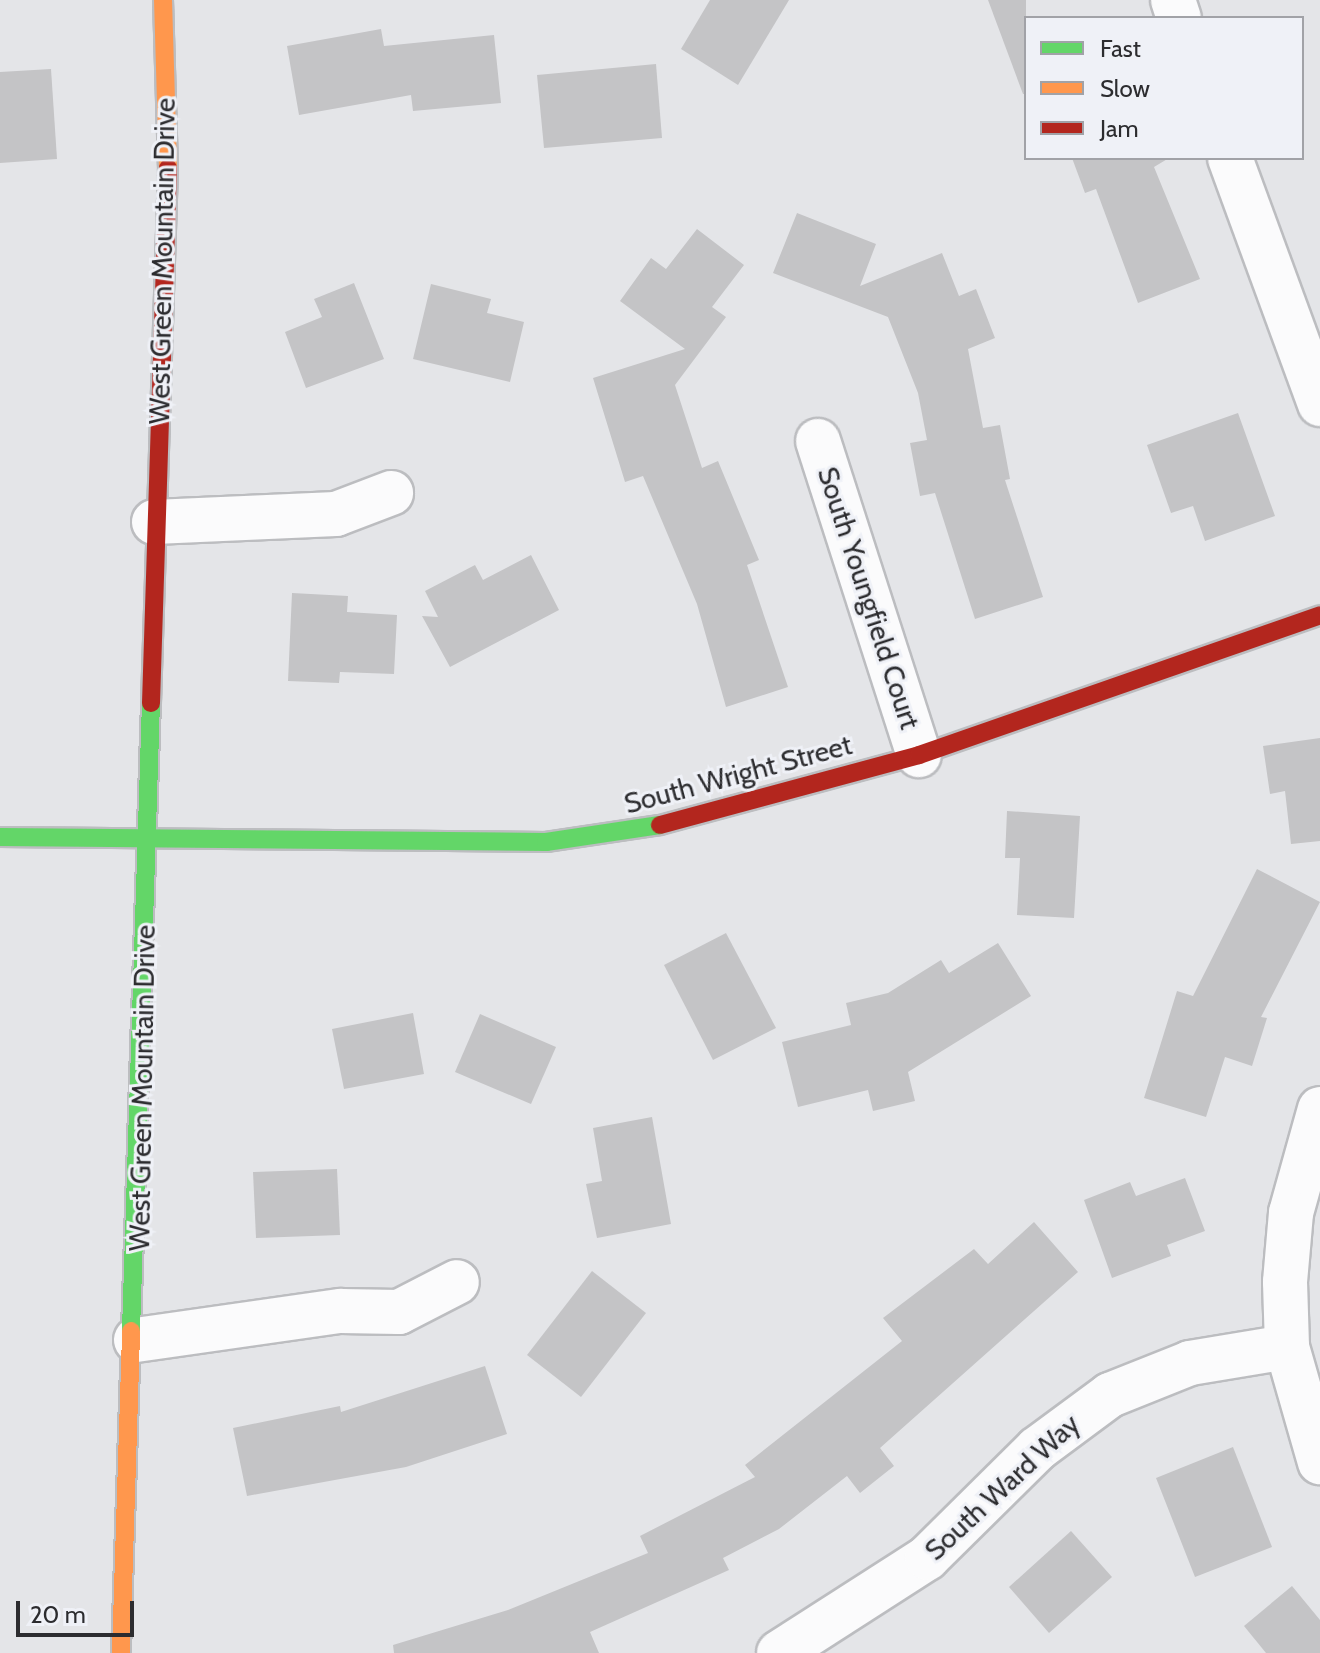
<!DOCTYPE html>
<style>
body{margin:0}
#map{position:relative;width:1320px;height:1653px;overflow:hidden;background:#e4e5e8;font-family:Cabin,sans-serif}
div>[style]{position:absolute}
.building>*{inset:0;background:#c4c4c6}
.roads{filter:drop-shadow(2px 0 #bcbdc0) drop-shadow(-2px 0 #bcbdc0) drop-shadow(0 2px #bcbdc0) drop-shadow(0 -2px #bcbdc0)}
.street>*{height:44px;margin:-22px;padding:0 22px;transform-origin:22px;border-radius:22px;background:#fbfbfc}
.fast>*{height:18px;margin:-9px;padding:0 9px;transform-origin:9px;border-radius:9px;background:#63d668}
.slow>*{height:18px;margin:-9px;padding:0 9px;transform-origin:9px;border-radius:9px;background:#ff974d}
.jam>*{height:18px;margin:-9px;padding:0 9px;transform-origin:9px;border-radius:9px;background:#b3261e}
span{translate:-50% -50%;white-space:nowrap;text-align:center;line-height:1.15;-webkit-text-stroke:6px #eff1f7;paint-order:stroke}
.street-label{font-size:28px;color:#2c2c2f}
.legend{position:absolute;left:1024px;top:16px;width:280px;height:144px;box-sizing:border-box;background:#eff1f7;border:2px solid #a1a2a7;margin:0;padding:10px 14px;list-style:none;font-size:24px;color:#2c2c2f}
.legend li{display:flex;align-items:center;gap:16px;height:40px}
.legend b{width:40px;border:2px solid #a1a2a7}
.scale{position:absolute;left:16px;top:1601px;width:118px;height:36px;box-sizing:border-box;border:4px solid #2c2c2f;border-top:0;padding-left:10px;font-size:24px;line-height:28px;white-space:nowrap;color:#2c2c2f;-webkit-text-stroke:6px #eff1f7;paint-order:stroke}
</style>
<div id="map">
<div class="building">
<i style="clip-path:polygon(710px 0,789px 0,738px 85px,681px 49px)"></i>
<i style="clip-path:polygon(988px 0,1026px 0,1026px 94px,1023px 94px)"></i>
<i style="clip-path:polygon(381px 29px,384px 46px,494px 35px,501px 103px,413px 111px,411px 95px,299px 115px,287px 46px)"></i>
<i style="clip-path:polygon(656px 64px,662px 138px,544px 148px,537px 75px)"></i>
<i style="clip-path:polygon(51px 69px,57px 159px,0 163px,0 72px)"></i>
<i style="clip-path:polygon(1072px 158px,1169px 158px,1154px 167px,1200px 279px,1138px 303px,1096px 189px,1085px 193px)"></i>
<i style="clip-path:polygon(797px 213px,876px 244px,860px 286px,942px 253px,959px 296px,976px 289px,995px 338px,968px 349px,983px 428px,1000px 425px,1010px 479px,1005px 480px,1043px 597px,975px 619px,935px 493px,920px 496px,910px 443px,927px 440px,918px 393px,888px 317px,773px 273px)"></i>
<i style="clip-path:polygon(697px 229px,744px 265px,712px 307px,726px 317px,675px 385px,702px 468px,718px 461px,759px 560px,747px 565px,788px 687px,726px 707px,697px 604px,643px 476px,625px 482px,593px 378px,685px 349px,620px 301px,651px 258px,666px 269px)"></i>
<i style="clip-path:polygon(354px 283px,384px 359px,306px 388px,285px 332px,322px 317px,314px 299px)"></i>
<i style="clip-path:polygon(431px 284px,491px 299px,487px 313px,524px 322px,510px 382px,413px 359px)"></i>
<i style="clip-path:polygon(1238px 413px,1275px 516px,1205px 541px,1193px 506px,1171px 513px,1147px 445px)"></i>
<i style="clip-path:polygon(531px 555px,559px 610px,450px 667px,422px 616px,438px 617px,425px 591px,475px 565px,483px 580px)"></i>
<i style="clip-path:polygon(292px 593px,348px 596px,347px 612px,397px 615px,394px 674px,340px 672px,339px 683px,288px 681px)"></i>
<i style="clip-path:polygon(1320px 738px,1320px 841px,1291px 844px,1285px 791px,1270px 794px,1263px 746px)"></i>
<i style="clip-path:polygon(1007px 811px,1080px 816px,1074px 918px,1017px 915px,1020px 858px,1005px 858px)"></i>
<i style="clip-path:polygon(1257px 869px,1320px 902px,1261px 1017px,1267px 1018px,1252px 1066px,1225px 1057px,1206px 1117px,1144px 1098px,1177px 991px,1193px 996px)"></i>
<i style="clip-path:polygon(726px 933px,776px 1028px,713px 1060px,664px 965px)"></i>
<i style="clip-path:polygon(998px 943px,1031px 996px,908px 1072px,915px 1101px,873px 1111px,868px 1090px,798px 1107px,782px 1042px,851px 1025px,846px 1003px,888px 993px,941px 960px,949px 973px)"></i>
<i style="clip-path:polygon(413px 1013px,424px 1074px,344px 1089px,332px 1029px)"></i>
<i style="clip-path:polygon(480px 1014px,556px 1047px,531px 1104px,455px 1072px)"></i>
<i style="clip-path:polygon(652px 1117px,671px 1224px,597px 1238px,586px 1184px,602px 1181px,593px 1128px)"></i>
<i style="clip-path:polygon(337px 1169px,340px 1235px,256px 1238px,253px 1172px)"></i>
<i style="clip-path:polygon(1185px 1178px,1205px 1231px,1167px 1245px,1171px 1256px,1112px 1278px,1084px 1200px,1130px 1182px,1136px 1196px)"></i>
<i style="clip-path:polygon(1034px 1222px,1078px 1272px,880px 1448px,894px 1466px,860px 1493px,847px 1476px,779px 1529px,723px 1558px,729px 1570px,590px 1632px,599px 1653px,394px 1653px,393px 1645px,508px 1610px,648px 1553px,640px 1536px,755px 1477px,745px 1465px,902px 1341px,883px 1318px,974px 1249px,988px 1264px)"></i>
<i style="clip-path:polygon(592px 1271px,646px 1313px,581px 1397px,527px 1355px)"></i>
<i style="clip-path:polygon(485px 1366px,507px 1434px,406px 1467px,247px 1496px,233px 1428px,340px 1406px,341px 1412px)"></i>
<i style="clip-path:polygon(1233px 1447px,1272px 1547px,1195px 1577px,1156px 1478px)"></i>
<i style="clip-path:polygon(1071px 1531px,1112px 1577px,1049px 1633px,1009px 1587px)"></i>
<i style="clip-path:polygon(1292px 1586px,1320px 1620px,1320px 1653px,1266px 1653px,1244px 1626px)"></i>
</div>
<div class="roads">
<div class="street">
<i style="left:1173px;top:0;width:19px;rotate:72deg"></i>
<i style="left:1230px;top:158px;width:262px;rotate:69.9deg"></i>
<i style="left:818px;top:441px;width:330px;rotate:72.2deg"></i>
<i style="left:154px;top:522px;width:182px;rotate:-2.5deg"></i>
<i style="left:336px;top:514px;width:59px;rotate:-20.9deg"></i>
<i style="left:1320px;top:1109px;width:108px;rotate:105.6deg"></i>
<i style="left:1291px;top:1213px;width:69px;rotate:95deg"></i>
<i style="left:1285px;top:1282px;width:65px;rotate:88.2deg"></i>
<i style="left:1287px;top:1347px;width:120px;rotate:74deg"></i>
<i style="left:136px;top:1340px;width:207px;rotate:-8.1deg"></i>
<i style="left:341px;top:1311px;width:58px;rotate:1deg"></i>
<i style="left:399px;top:1312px;width:65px;rotate:-27.3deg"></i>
<i style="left:779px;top:1653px;width:176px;rotate:-32.7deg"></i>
<i style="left:927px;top:1558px;width:155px;rotate:-44.7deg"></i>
<i style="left:1037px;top:1449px;width:91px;rotate:-36.5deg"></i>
<i style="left:1110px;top:1395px;width:86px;rotate:-21.8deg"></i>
<i style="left:1190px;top:1363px;width:98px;rotate:-9.4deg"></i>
</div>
<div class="fast">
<i style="left:0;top:837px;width:546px;rotate:0.52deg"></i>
<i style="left:546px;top:842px;width:115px;rotate:-8.5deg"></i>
<i style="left:131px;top:1331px;width:628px;rotate:-88.18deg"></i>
</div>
<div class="slow">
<i style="left:163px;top:0;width:168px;rotate:88.3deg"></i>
<i style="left:121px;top:1653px;width:322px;rotate:-88.2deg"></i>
</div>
<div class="jam">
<i style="left:151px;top:703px;width:535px;rotate:-88.18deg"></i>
<i style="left:660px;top:825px;width:268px;rotate:-15.1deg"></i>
<i style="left:919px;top:755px;width:425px;rotate:-19.2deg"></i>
</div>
</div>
<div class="street-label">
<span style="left:162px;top:261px;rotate:-89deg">West Green Mountain Drive</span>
<span style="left:869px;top:598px;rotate:72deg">South Youngfield Court</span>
<span style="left:738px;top:774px;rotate:-15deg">South Wright Street</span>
<span style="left:142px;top:1088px;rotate:-89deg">West Green Mountain Drive</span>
<span style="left:1002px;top:1487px;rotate:-43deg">South Ward Way</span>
</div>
<ul class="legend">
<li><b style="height:10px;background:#63d668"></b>Fast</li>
<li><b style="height:10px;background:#ff974d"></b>Slow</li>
<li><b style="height:10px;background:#b3261e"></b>Jam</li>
</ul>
<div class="scale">20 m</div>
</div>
